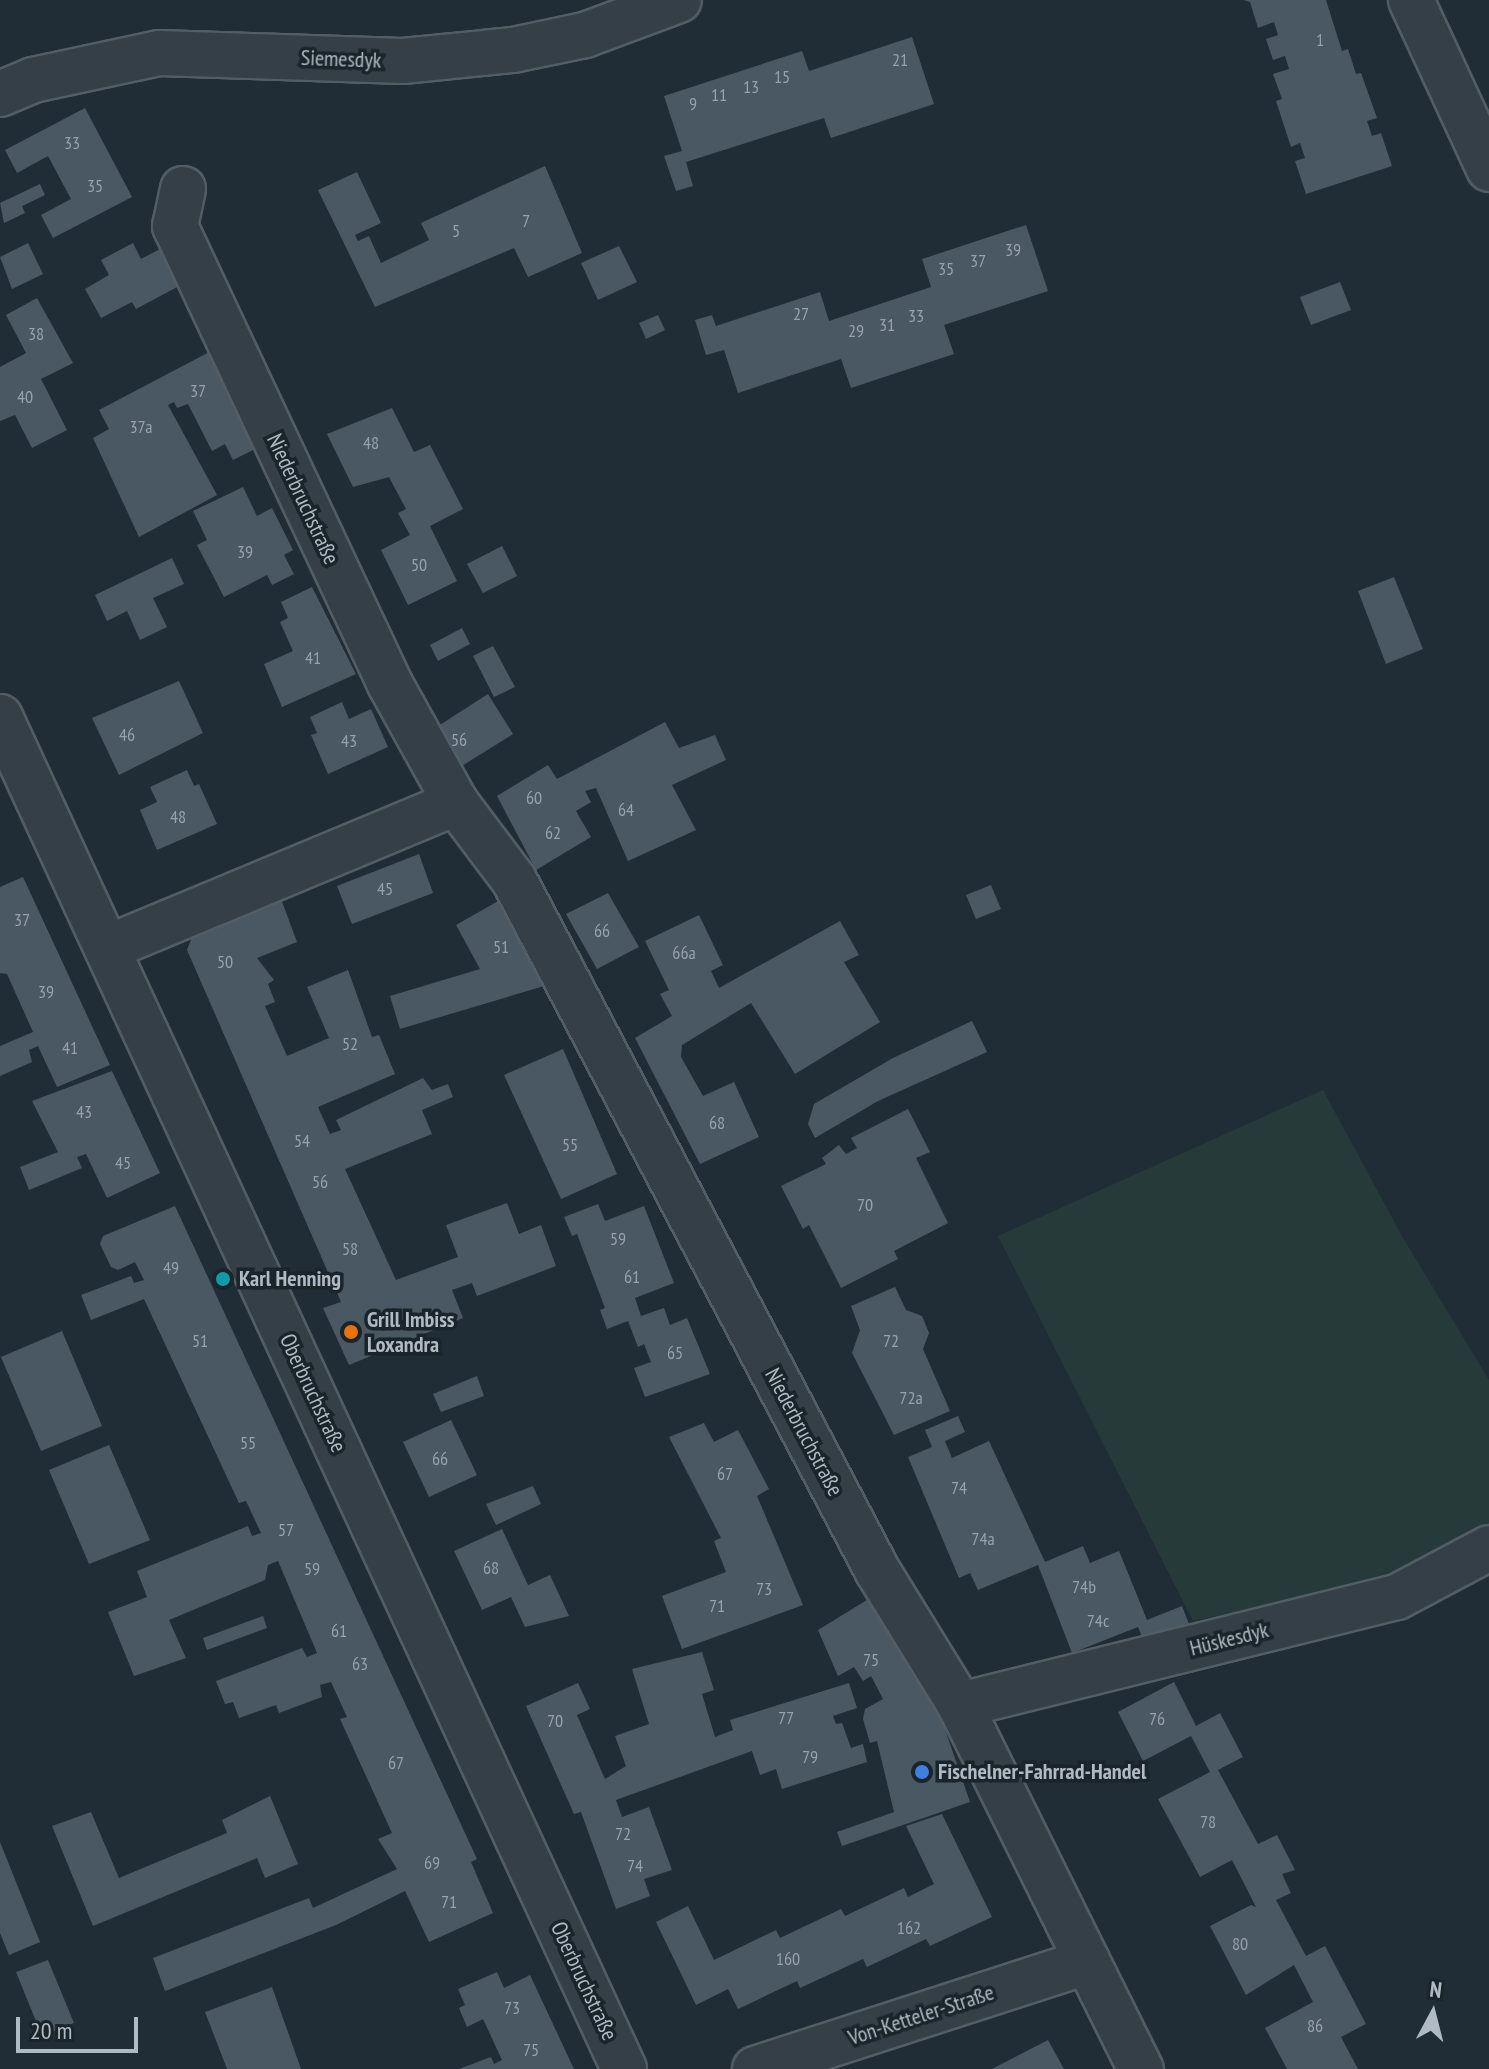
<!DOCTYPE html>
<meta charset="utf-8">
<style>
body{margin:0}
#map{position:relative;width:1489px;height:2069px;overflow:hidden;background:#212d36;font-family:"PT Sans Narrow",sans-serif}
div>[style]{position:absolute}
.green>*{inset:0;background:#263b39}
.building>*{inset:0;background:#495862}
.roads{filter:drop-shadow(2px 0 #525d65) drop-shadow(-2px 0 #525d65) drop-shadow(0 2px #525d65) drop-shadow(0 -2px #525d65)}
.minor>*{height:44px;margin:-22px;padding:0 22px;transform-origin:22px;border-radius:22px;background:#343f47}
.dots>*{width:22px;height:22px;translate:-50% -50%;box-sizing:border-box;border:4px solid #1a242b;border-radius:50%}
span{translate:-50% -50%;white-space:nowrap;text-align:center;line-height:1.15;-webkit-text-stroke:7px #1a242b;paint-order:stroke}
.number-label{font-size:18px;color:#96a2ac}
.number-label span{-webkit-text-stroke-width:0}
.street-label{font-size:22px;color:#afbac4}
.poi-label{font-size:22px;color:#afbac4;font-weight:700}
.left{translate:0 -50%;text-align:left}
.north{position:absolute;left:1393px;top:1973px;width:80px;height:80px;-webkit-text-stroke:6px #1a242b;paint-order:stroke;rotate:7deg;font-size:22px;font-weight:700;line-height:32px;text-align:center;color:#afbac4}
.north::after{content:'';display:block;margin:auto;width:28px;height:36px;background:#afbac4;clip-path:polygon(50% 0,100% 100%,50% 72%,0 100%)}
.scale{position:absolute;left:16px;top:2017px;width:122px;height:36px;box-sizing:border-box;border:4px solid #afbac4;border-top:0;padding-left:10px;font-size:24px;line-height:28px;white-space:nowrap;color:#afbac4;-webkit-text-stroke:6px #1a242b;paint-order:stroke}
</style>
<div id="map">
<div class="green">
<i style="clip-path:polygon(1323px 1090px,1403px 1238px,1489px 1380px,1489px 1525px,1391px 1577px,1193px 1621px,998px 1236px)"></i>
</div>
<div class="building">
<i style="clip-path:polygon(1243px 0,1326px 0,1342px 51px,1348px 49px,1356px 74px,1361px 73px,1377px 118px,1367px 121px,1372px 136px,1381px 133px,1392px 166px,1306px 194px,1295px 161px,1305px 158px,1300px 143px,1291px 147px,1276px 101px,1282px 99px,1273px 74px,1289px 69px,1285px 56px,1273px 60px,1266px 39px,1278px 35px,1274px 22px,1258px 28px,1250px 2px)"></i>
<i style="clip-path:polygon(912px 37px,934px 104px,831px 138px,824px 118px,686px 162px,693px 186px,676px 191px,664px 156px,682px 151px,664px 96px,802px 51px,809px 71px)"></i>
<i style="clip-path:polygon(85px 108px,132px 197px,53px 238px,41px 215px,71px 199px,48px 156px,17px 173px,5px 150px)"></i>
<i style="clip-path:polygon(545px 166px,582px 253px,528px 277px,514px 248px,375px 307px,318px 190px,357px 172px,381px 223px,355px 235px,358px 241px,369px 236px,381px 263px,429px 240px,421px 223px)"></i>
<i style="clip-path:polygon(40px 184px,45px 195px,22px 206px,25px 213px,4px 223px,0 203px)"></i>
<i style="clip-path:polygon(1026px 225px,1048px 291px,944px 325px,954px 354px,851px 388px,841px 359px,738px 393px,724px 350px,706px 355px,695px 320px,712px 315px,716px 326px,820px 292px,829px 321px,931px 287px,922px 259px)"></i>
<i style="clip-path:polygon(28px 243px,43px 274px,12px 289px,0 257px)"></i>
<i style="clip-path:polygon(133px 243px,141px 259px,160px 249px,179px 286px,136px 309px,132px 302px,101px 318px,85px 289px,109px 275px,101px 260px)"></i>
<i style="clip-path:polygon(619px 246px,637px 282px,598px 300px,581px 263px)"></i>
<i style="clip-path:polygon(1340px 282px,1351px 310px,1311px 325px,1300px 297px)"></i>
<i style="clip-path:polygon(37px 298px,73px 363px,41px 379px,67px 430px,32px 448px,15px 415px,0 421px,0 367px,26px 353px,6px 315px)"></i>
<i style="clip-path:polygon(658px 315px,665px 330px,646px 339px,639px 323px)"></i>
<i style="clip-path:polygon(213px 350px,263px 445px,233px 460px,225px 444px,212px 451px,188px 404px,177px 408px,174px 402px,168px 405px,217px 495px,139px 537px,93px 438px,109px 429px,99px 410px)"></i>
<i style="clip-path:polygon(392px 408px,414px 452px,430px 445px,463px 509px,430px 526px,457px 581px,408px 605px,381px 550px,410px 535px,398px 513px,406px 509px,389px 477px,353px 487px,327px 434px)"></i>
<i style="clip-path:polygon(243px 487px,257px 516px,272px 508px,293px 550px,284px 555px,294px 574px,272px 585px,267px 575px,224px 597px,197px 545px,207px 540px,193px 511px)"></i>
<i style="clip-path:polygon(502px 546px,517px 576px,483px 593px,467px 564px)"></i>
<i style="clip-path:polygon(172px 558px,184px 584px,153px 598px,167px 627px,140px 640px,127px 611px,107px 621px,95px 595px)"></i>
<i style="clip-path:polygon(1394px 577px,1423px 649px,1386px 664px,1358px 591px)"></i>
<i style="clip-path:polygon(312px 587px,356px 674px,282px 707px,264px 664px,293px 651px,280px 622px,288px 618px,281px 602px)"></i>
<i style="clip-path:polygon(462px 628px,470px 644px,438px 661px,430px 645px)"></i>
<i style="clip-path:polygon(493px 646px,515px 687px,494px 697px,473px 656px)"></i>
<i style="clip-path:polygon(179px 681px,203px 733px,119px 775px,92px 718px)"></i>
<i style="clip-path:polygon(488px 694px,513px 734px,457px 769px,432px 730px)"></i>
<i style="clip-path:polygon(342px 702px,349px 719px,371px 709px,388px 747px,328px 774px,311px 735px,317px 733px,310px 717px)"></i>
<i style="clip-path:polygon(665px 722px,679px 748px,715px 735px,726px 760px,672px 785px,696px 830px,628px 861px,596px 788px,585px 791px,591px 802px,576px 811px,591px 837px,536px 870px,497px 796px,548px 765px,557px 779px)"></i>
<i style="clip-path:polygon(187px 770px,194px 786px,199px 784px,217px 824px,157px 850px,140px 810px,157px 802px,150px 787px)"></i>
<i style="clip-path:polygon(419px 854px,433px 893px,352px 924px,337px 886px)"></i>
<i style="clip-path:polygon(23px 877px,110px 1065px,57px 1087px,38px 1046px,29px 1050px,32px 1062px,0 1076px,0 1046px,33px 1032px,7px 974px,0 973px,0 887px)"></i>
<i style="clip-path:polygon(991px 885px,1001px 909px,976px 919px,966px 895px)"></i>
<i style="clip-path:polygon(608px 893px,639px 947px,597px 969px,566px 914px)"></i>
<i style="clip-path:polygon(507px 896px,554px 983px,400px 1029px,390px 996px,480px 969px,456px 925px)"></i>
<i style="clip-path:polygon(281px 899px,297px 942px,257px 958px,274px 980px,268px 984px,275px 1002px,265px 1006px,287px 1056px,329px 1038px,307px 987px,348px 970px,372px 1037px,379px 1035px,395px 1074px,318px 1107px,330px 1134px,341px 1130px,336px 1120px,423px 1078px,432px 1090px,448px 1084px,453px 1097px,422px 1110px,432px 1134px,345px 1169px,396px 1280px,458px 1257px,446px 1225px,507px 1203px,519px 1234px,541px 1225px,556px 1266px,477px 1296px,472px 1283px,452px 1290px,463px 1318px,349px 1365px,323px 1308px,341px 1302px,187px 950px,192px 937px)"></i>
<i style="clip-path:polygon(699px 915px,723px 965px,711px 971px,719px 988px,840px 921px,859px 955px,844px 962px,880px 1022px,795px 1074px,751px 1003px,682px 1045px,681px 1057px,703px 1096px,734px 1082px,759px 1137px,700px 1164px,635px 1038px,672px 1016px,660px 994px,669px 990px,645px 941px)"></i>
<i style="clip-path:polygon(972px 1021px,987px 1052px,878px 1101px,815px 1138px,808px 1124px,814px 1104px,893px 1058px)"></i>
<i style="clip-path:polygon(563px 1049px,617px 1174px,561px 1199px,504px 1075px)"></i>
<i style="clip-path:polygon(112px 1071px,160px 1173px,107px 1198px,86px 1154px,77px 1157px,82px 1168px,29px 1190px,20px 1167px,58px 1152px,32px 1101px)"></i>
<i style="clip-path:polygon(908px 1109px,930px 1152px,916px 1158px,948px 1223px,894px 1251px,898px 1259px,841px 1288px,809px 1225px,803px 1229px,781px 1186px,826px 1164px,822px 1158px,839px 1145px,846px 1154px,857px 1148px,851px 1138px)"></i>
<i style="clip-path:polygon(598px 1204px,605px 1221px,644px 1206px,674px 1283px,635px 1298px,641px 1316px,664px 1308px,670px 1325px,687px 1318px,710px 1374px,645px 1397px,634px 1368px,651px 1362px,644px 1344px,638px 1347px,628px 1321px,607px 1329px,600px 1310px,605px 1308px,577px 1234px,572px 1236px,564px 1217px)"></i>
<i style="clip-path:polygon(175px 1206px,477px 1859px,471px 1862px,493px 1913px,429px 1942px,405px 1891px,336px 1925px,165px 1991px,153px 1958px,309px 1898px,313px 1908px,397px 1869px,378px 1839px,392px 1833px,340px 1719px,347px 1717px,331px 1682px,320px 1685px,322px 1697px,279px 1713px,276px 1705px,239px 1718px,233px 1702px,225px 1704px,216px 1681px,302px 1648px,307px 1657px,317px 1653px,278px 1561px,268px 1565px,265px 1580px,169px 1620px,186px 1658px,134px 1676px,108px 1612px,147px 1597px,137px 1571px,248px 1526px,252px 1536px,261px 1533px,246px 1501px,239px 1503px,144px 1299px,91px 1320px,81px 1295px,131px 1276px,134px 1283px,144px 1280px,135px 1262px,118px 1270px,111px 1267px,100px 1244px,103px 1236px)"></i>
<i style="clip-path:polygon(895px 1287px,906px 1310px,922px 1316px,929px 1333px,923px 1349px,950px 1411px,894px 1435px,852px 1353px,860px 1330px,851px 1306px)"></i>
<i style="clip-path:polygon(62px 1331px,102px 1426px,41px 1451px,1px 1357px)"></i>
<i style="clip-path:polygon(477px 1376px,484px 1396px,441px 1412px,433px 1394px)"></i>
<i style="clip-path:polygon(958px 1416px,965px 1432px,945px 1441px,952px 1458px,989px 1441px,1045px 1562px,1083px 1546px,1090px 1563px,1119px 1551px,1147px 1620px,1182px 1606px,1192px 1632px,1145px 1644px,1138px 1627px,1072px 1653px,1038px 1565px,978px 1590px,970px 1573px,959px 1578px,908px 1457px,932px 1447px,925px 1430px)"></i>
<i style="clip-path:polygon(451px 1420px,477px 1475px,429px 1497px,403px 1442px)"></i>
<i style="clip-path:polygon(704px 1423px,714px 1442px,738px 1430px,769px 1489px,757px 1496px,803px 1605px,682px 1649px,662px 1596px,726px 1572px,714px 1541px,721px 1538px,669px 1437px)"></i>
<i style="clip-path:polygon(109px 1445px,150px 1540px,89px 1564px,49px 1470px)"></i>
<i style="clip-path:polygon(533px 1486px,541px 1504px,496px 1525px,486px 1504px)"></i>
<i style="clip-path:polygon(502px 1529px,528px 1585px,550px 1575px,569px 1616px,525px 1627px,511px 1597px,482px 1610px,454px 1551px)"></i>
<i style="clip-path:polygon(875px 1595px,937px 1706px,970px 1802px,842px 1846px,837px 1832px,894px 1812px,877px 1741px,870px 1743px,863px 1719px,865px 1709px,883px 1699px,871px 1676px,863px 1681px,854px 1667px,838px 1676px,818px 1630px)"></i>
<i style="clip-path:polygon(263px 1616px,267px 1628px,207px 1650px,203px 1638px)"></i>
<i style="clip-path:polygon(702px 1652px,714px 1690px,702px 1694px,715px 1737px,733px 1730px,730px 1720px,849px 1683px,857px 1708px,833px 1716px,836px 1724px,842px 1723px,851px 1748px,863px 1744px,867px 1762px,782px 1789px,776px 1769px,760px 1775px,752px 1751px,616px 1800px,622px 1817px,649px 1807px,672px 1870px,644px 1879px,650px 1896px,616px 1909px,581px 1812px,574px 1814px,526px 1706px,578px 1683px,590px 1709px,577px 1715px,605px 1779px,626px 1766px,615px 1736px,649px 1724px,632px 1669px)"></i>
<i style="clip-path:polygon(1174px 1682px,1196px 1726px,1220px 1713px,1243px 1757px,1218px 1770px,1258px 1844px,1277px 1835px,1295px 1870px,1282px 1874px,1291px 1893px,1276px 1900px,1306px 1956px,1325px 1946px,1366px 2024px,1341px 2037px,1358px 2069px,1287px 2069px,1265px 2028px,1313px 2002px,1294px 1965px,1246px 1995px,1210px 1926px,1251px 1905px,1256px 1907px,1232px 1860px,1200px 1877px,1158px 1799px,1210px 1772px,1191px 1736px,1143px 1761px,1118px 1712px)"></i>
<i style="clip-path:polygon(270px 1796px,298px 1864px,265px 1878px,257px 1858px,93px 1926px,52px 1826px,91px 1812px,119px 1878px,227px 1833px,222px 1820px)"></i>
<i style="clip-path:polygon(942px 1814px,992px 1917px,930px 1946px,926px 1939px,867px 1967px,863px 1959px,800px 1988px,797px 1981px,738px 2009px,728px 1989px,696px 2005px,656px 1922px,688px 1906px,714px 1960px,776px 1930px,780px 1938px,841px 1909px,845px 1916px,904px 1888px,908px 1897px,934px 1884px,906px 1826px)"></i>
<i style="clip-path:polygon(0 1842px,40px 1942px,9px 1955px,0 1933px)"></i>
<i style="clip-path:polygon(48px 1960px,74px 2023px,42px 2036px,16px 1972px)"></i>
<i style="clip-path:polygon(497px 1972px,504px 1988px,530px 1975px,574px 2069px,459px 2069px,491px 2057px,494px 2064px,502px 2060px,483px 2019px,467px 2027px,459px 2008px,465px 2005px,458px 1989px)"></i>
<i style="clip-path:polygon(272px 1987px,301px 2069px,227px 2069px,205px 2012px)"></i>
<i style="clip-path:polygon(1048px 2040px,1064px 2069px,992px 2069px)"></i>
</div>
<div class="roads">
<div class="minor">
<i style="left:1411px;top:0;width:186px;rotate:65.2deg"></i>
<i style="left:0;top:94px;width:36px;rotate:-23deg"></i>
<i style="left:33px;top:80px;width:129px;rotate:-12.1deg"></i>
<i style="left:159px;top:53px;width:244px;rotate:1.9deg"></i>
<i style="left:403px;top:61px;width:111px;rotate:-5.7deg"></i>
<i style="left:513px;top:50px;width:74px;rotate:-11.8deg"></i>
<i style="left:585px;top:35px;width:100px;rotate:-20.4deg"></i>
<i style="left:183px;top:189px;width:38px;rotate:102deg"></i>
<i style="left:175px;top:226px;width:506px;rotate:64.85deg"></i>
<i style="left:390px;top:684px;width:136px;rotate:61deg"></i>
<i style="left:0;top:717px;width:1489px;rotate:65.22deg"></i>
<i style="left:107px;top:948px;width:378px;rotate:-22.6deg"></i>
<i style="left:456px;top:803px;width:96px;rotate:53deg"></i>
<i style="left:514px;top:880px;width:780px;rotate:62.25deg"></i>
<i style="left:877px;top:1570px;width:158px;rotate:58.4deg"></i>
<i style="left:960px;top:1705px;width:407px;rotate:63.6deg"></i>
<i style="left:960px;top:1705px;width:450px;rotate:-13.9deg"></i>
<i style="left:1397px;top:1597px;width:104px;rotate:-28deg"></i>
<i style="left:755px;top:2069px;width:349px;rotate:-17.9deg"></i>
</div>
</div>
<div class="dots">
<i style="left:223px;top:1279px;background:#0f9aa8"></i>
<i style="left:351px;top:1332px;background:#e8710a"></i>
<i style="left:922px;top:1772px;background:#3f7fe0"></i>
</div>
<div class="number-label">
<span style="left:1320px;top:40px">1</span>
<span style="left:900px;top:60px">21</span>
<span style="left:782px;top:77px">15</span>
<span style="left:751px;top:87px">13</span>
<span style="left:719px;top:95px">11</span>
<span style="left:693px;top:104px">9</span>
<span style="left:72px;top:143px">33</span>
<span style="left:95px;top:186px">35</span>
<span style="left:526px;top:221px">7</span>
<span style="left:456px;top:231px">5</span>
<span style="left:1013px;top:250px">39</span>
<span style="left:978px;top:261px">37</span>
<span style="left:946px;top:269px">35</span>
<span style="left:801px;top:314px">27</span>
<span style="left:916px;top:316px">33</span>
<span style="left:887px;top:325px">31</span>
<span style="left:856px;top:331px">29</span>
<span style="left:36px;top:334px">38</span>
<span style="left:198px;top:391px">37</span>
<span style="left:25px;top:397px">40</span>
<span style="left:141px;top:427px">37a</span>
<span style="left:371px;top:443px">48</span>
<span style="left:245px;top:552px">39</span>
<span style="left:419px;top:565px">50</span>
<span style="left:313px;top:658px">41</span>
<span style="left:127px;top:735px">46</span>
<span style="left:459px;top:740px">56</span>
<span style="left:349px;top:741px">43</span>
<span style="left:534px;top:798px">60</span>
<span style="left:626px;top:810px">64</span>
<span style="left:178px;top:817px">48</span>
<span style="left:553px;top:833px">62</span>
<span style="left:385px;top:889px">45</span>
<span style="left:22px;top:920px">37</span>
<span style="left:602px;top:931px">66</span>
<span style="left:501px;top:947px">51</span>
<span style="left:684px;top:953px">66a</span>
<span style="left:225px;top:962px">50</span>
<span style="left:46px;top:992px">39</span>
<span style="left:350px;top:1044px">52</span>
<span style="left:70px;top:1048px">41</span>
<span style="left:84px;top:1112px">43</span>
<span style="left:717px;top:1123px">68</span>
<span style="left:302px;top:1141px">54</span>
<span style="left:570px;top:1145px">55</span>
<span style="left:123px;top:1163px">45</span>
<span style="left:320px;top:1182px">56</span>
<span style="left:865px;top:1205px">70</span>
<span style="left:618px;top:1239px">59</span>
<span style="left:350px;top:1249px">58</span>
<span style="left:171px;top:1268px">49</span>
<span style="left:632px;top:1277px">61</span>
<span style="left:200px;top:1341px">51</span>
<span style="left:891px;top:1341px">72</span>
<span style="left:675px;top:1353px">65</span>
<span style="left:911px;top:1398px">72a</span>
<span style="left:248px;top:1443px">55</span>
<span style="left:440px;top:1459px">66</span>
<span style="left:725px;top:1474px">67</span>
<span style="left:959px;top:1488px">74</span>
<span style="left:286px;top:1530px">57</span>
<span style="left:983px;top:1539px">74a</span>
<span style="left:491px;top:1568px">68</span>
<span style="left:312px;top:1569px">59</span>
<span style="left:1084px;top:1587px">74b</span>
<span style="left:764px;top:1589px">73</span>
<span style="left:717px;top:1606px">71</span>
<span style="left:1098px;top:1621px">74c</span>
<span style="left:339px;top:1631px">61</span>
<span style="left:871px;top:1660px">75</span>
<span style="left:360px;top:1664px">63</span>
<span style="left:786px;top:1718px">77</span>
<span style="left:1157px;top:1719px">76</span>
<span style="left:555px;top:1721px">70</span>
<span style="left:810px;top:1757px">79</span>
<span style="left:396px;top:1763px">67</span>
<span style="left:1208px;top:1822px">78</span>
<span style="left:623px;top:1834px">72</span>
<span style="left:432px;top:1863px">69</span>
<span style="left:635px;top:1866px">74</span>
<span style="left:449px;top:1902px">71</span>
<span style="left:909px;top:1928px">162</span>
<span style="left:1240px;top:1944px">80</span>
<span style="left:788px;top:1959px">160</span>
<span style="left:512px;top:2008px">73</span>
<span style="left:1315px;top:2026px">86</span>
<span style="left:531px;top:2050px">75</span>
</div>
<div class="street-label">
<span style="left:341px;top:59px;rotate:2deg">Siemesdyk</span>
<span style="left:303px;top:499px;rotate:65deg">Niederbruchstraße</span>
<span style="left:313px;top:1393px;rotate:65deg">Oberbruchstraße</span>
<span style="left:804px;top:1432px;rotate:62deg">Niederbruchstraße</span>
<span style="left:1229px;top:1639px;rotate:-14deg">Hüskesdyk</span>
<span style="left:584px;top:1981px;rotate:65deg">Oberbruchstraße</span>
<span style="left:921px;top:2015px;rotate:-18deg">Von-Ketteler-Straße</span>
</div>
<div class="poi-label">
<span class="left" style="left:239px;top:1279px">Karl Henning</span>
<span class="left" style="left:367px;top:1332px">Grill Imbiss<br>Loxandra</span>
<span class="left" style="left:938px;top:1772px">Fischelner-Fahrrad-Handel</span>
</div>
<div class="north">N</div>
<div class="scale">20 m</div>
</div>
